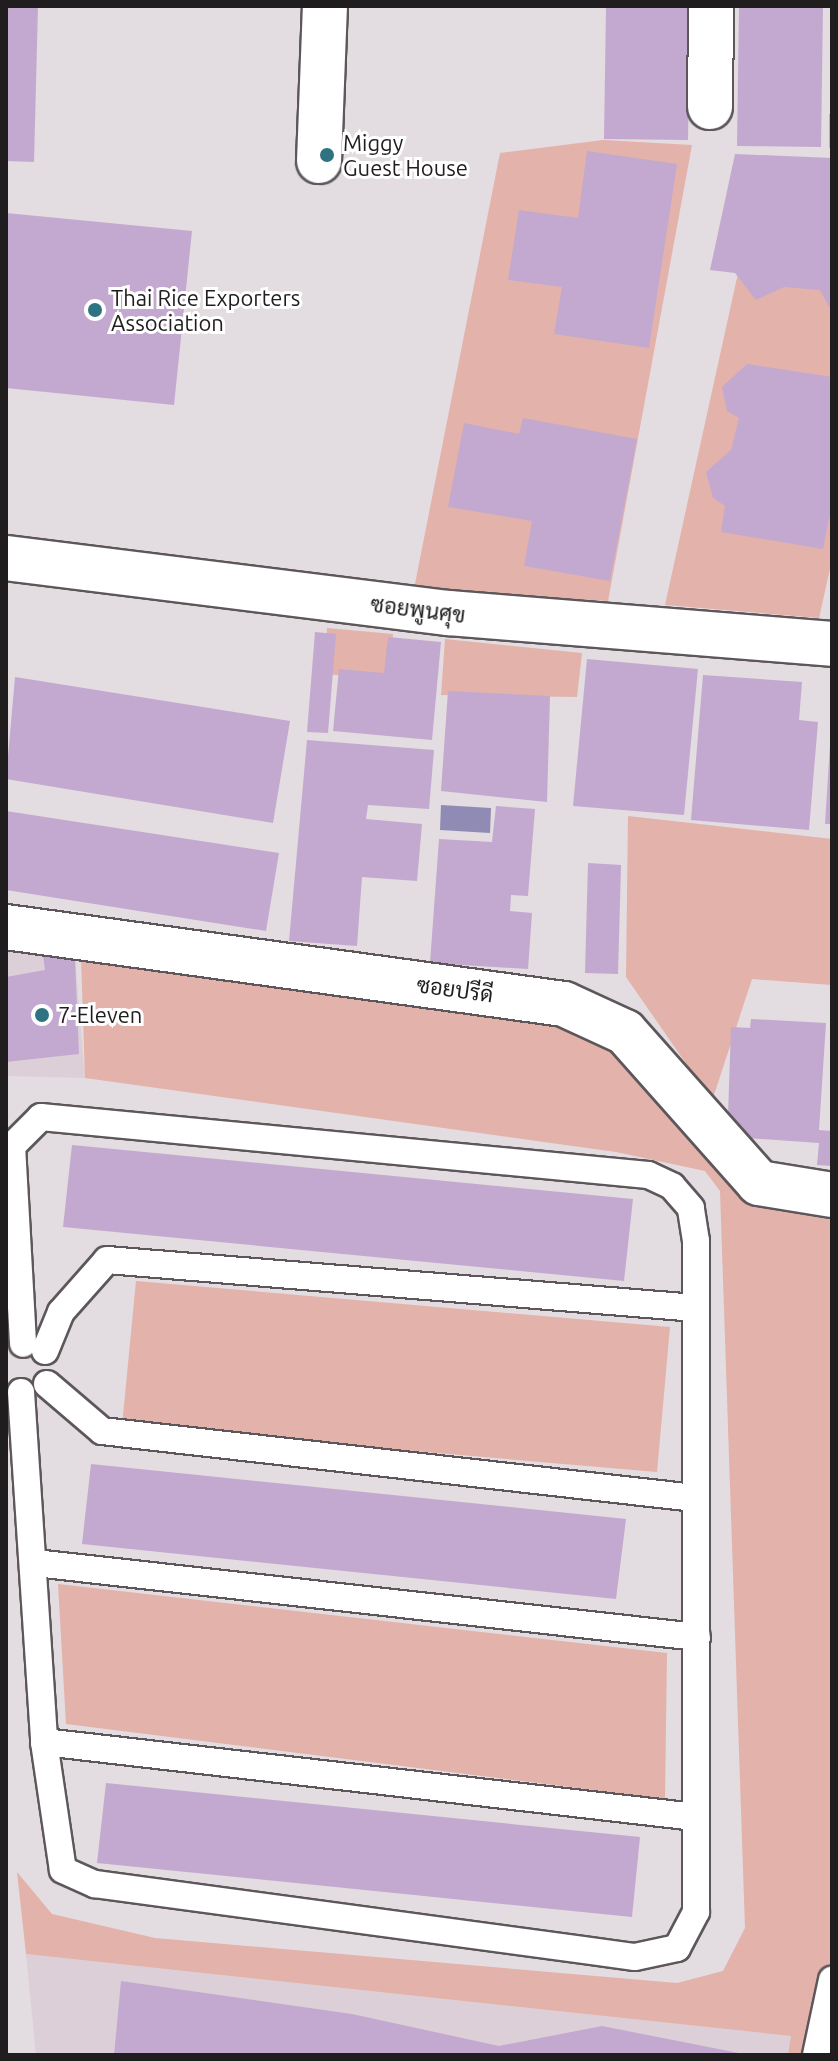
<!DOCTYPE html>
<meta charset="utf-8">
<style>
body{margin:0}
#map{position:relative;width:838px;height:2061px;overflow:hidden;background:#e3dce0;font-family:Ubuntu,Sarabun,sans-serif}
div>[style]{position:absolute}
.built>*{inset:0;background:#ddcfd8}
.green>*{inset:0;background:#e3b2aa}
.water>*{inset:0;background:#908bb4}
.building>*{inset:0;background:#c3a9cf}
.roads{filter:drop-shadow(2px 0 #5d575b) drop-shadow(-2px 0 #5d575b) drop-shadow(0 2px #5d575b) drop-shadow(0 -2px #5d575b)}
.lane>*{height:26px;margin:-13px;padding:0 13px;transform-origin:13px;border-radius:13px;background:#fff}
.street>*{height:44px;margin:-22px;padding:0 22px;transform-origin:22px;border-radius:22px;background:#fff}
.dots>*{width:22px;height:22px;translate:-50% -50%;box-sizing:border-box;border:4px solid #fff;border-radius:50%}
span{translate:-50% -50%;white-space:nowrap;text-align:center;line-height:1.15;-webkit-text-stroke:6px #fff;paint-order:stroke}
.poi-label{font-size:22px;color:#1f1d1e}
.left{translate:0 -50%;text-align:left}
.street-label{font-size:22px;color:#1f1d1e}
.frame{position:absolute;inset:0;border:8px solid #1f1d1e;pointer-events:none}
</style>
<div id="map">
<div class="built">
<i style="clip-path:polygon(6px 947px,75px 958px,85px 1078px,6px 1076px)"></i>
<i style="clip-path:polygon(26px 1954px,791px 2036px,832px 2055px,36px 2055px)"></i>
</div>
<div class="green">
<i style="clip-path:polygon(603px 140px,692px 145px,608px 601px,414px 589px,500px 153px)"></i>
<i style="clip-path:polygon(742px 255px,832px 266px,832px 560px,819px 618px,665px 605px)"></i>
<i style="clip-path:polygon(327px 628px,393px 634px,389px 680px,325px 674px)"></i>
<i style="clip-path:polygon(445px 639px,582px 653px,577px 697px,441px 695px)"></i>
<i style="clip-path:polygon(628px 816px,832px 839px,832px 985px,752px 979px,712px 1101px,626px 977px)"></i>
<i style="clip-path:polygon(81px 957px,564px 1021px,629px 1050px,746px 1203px,832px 1220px,832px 2055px,788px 2055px,791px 2036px,26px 1954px,17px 1872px,52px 1914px,155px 1938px,677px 1983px,723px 1971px,745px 1928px,720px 1191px,705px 1171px,616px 1152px,85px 1078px)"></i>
<i style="clip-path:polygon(136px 1281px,670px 1327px,657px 1472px,122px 1426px)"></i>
<i style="clip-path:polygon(58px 1584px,667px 1653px,665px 1799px,66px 1724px)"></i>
</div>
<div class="water">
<i style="clip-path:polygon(441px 805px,491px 808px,490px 833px,440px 830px)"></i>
</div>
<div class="building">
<i style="clip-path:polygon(6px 6px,38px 6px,34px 162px,6px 161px)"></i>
<i style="clip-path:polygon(606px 6px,690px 6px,688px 140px,604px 139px)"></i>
<i style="clip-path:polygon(739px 6px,823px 6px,821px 147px,737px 146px)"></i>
<i style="clip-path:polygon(829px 114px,832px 114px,832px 148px,829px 148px)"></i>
<i style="clip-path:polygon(587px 151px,677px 164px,649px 348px,554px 334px,562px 287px,508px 280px,519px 210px,578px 218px)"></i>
<i style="clip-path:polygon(735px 154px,832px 158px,832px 312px,820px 290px,784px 287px,756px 300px,735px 273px,710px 270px)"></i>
<i style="clip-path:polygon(6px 213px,192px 231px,174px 405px,6px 388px)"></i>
<i style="clip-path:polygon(747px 364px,832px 377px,832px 504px,823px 549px,721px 532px,725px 506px,713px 498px,706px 472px,731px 450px,739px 418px,727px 411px,722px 387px)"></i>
<i style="clip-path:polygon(523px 418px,637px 439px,610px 581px,524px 566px,532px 521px,448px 507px,464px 423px,519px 434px)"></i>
<i style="clip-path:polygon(315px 632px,336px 634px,328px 733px,307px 732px)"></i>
<i style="clip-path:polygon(388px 637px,441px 642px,432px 740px,333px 731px,339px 669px,384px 673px)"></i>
<i style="clip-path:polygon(587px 659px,698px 669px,684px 815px,573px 806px)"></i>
<i style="clip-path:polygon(703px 675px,802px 682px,799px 720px,818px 722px,809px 830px,691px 820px)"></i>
<i style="clip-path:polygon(15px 677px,290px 721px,273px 823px,6px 779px)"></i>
<i style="clip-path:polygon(448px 691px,550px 696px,547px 802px,441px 791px)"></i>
<i style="clip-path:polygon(832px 713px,832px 824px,825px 824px)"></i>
<i style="clip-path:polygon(307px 740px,434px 750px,429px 809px,368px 805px,366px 819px,422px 824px,417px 881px,362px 877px,357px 946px,289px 941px)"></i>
<i style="clip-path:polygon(496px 806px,535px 809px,528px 896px,511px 895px,510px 911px,532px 913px,528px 969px,430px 963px,439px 839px,492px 842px)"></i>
<i style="clip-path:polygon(6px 811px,279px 853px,266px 931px,6px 890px)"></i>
<i style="clip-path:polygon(588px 863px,621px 865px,618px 974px,585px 973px)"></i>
<i style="clip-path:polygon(43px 955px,75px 958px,79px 1054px,6px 1062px,6px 977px,45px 970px)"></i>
<i style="clip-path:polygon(751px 1019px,826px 1023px,819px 1130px,832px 1131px,832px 1166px,817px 1165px,819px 1143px,746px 1138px,728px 1116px,731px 1027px,750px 1028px)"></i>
<i style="clip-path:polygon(72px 1145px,633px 1199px,624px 1281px,63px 1227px)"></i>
<i style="clip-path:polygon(91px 1464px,626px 1519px,616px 1599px,82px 1544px)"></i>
<i style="clip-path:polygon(106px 1783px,640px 1837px,632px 1917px,97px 1863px)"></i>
<i style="clip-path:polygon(121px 1981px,352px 2014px,499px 2046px,602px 2026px,749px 2055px,114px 2055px)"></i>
</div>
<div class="roads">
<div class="lane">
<i style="left:45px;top:1351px;width:42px;rotate:-67.7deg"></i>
<i style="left:61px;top:1312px;width:69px;rotate:-48.5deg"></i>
<i style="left:107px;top:1260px;width:591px;rotate:4.66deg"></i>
<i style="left:47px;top:1384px;width:72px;rotate:40.5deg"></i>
<i style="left:102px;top:1431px;width:597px;rotate:6.45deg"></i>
<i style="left:21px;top:1392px;width:351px;rotate:86.2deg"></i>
<i style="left:44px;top:1742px;width:129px;rotate:81.6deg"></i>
<i style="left:63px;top:1870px;width:35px;rotate:24deg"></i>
<i style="left:95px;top:1884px;width:545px;rotate:7.7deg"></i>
<i style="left:635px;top:1957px;width:43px;rotate:-12.1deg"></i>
<i style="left:677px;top:1948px;width:41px;rotate:-62.2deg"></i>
<i style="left:696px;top:1912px;width:671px;rotate:-90deg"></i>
<i style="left:696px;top:1241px;width:33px;rotate:-99deg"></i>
<i style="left:691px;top:1208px;width:29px;rotate:-131deg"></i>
<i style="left:672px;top:1186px;width:26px;rotate:-155deg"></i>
<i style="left:648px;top:1175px;width:610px;rotate:-174.54deg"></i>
<i style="left:41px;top:1117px;width:41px;rotate:135deg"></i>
<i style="left:12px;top:1146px;width:198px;rotate:86.8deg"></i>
<i style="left:35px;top:1563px;width:666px;rotate:6.38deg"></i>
<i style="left:44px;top:1742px;width:655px;rotate:6.57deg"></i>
<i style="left:816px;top:2055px;width:77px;rotate:-78deg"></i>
</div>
<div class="street">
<i style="left:710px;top:107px;width:101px;rotate:-89.4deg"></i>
<i style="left:319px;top:161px;width:155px;rotate:-87.8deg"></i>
<i style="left:6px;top:558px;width:446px;rotate:7.1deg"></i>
<i style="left:449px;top:613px;width:384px;rotate:4.6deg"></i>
<i style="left:6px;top:927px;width:563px;rotate:7.86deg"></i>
<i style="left:564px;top:1004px;width:67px;rotate:24.7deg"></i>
<i style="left:625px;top:1032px;width:202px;rotate:48.4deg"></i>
<i style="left:759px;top:1183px;width:74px;rotate:9.3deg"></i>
</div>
</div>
<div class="dots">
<i style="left:327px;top:155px;background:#2f7383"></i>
<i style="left:95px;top:310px;background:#2f7383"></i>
<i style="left:42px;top:1015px;background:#2f7383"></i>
</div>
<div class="poi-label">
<span class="left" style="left:343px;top:155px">Miggy<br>Guest House</span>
<span class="left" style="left:111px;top:310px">Thai Rice Exporters<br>Association</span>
<span class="left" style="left:58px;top:1015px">7-Eleven</span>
</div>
<div class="street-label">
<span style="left:418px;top:609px;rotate:7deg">ซอยพูนศุข</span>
<span style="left:455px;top:989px;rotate:8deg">ซอยปรีดี</span>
</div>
<div class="frame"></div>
</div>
